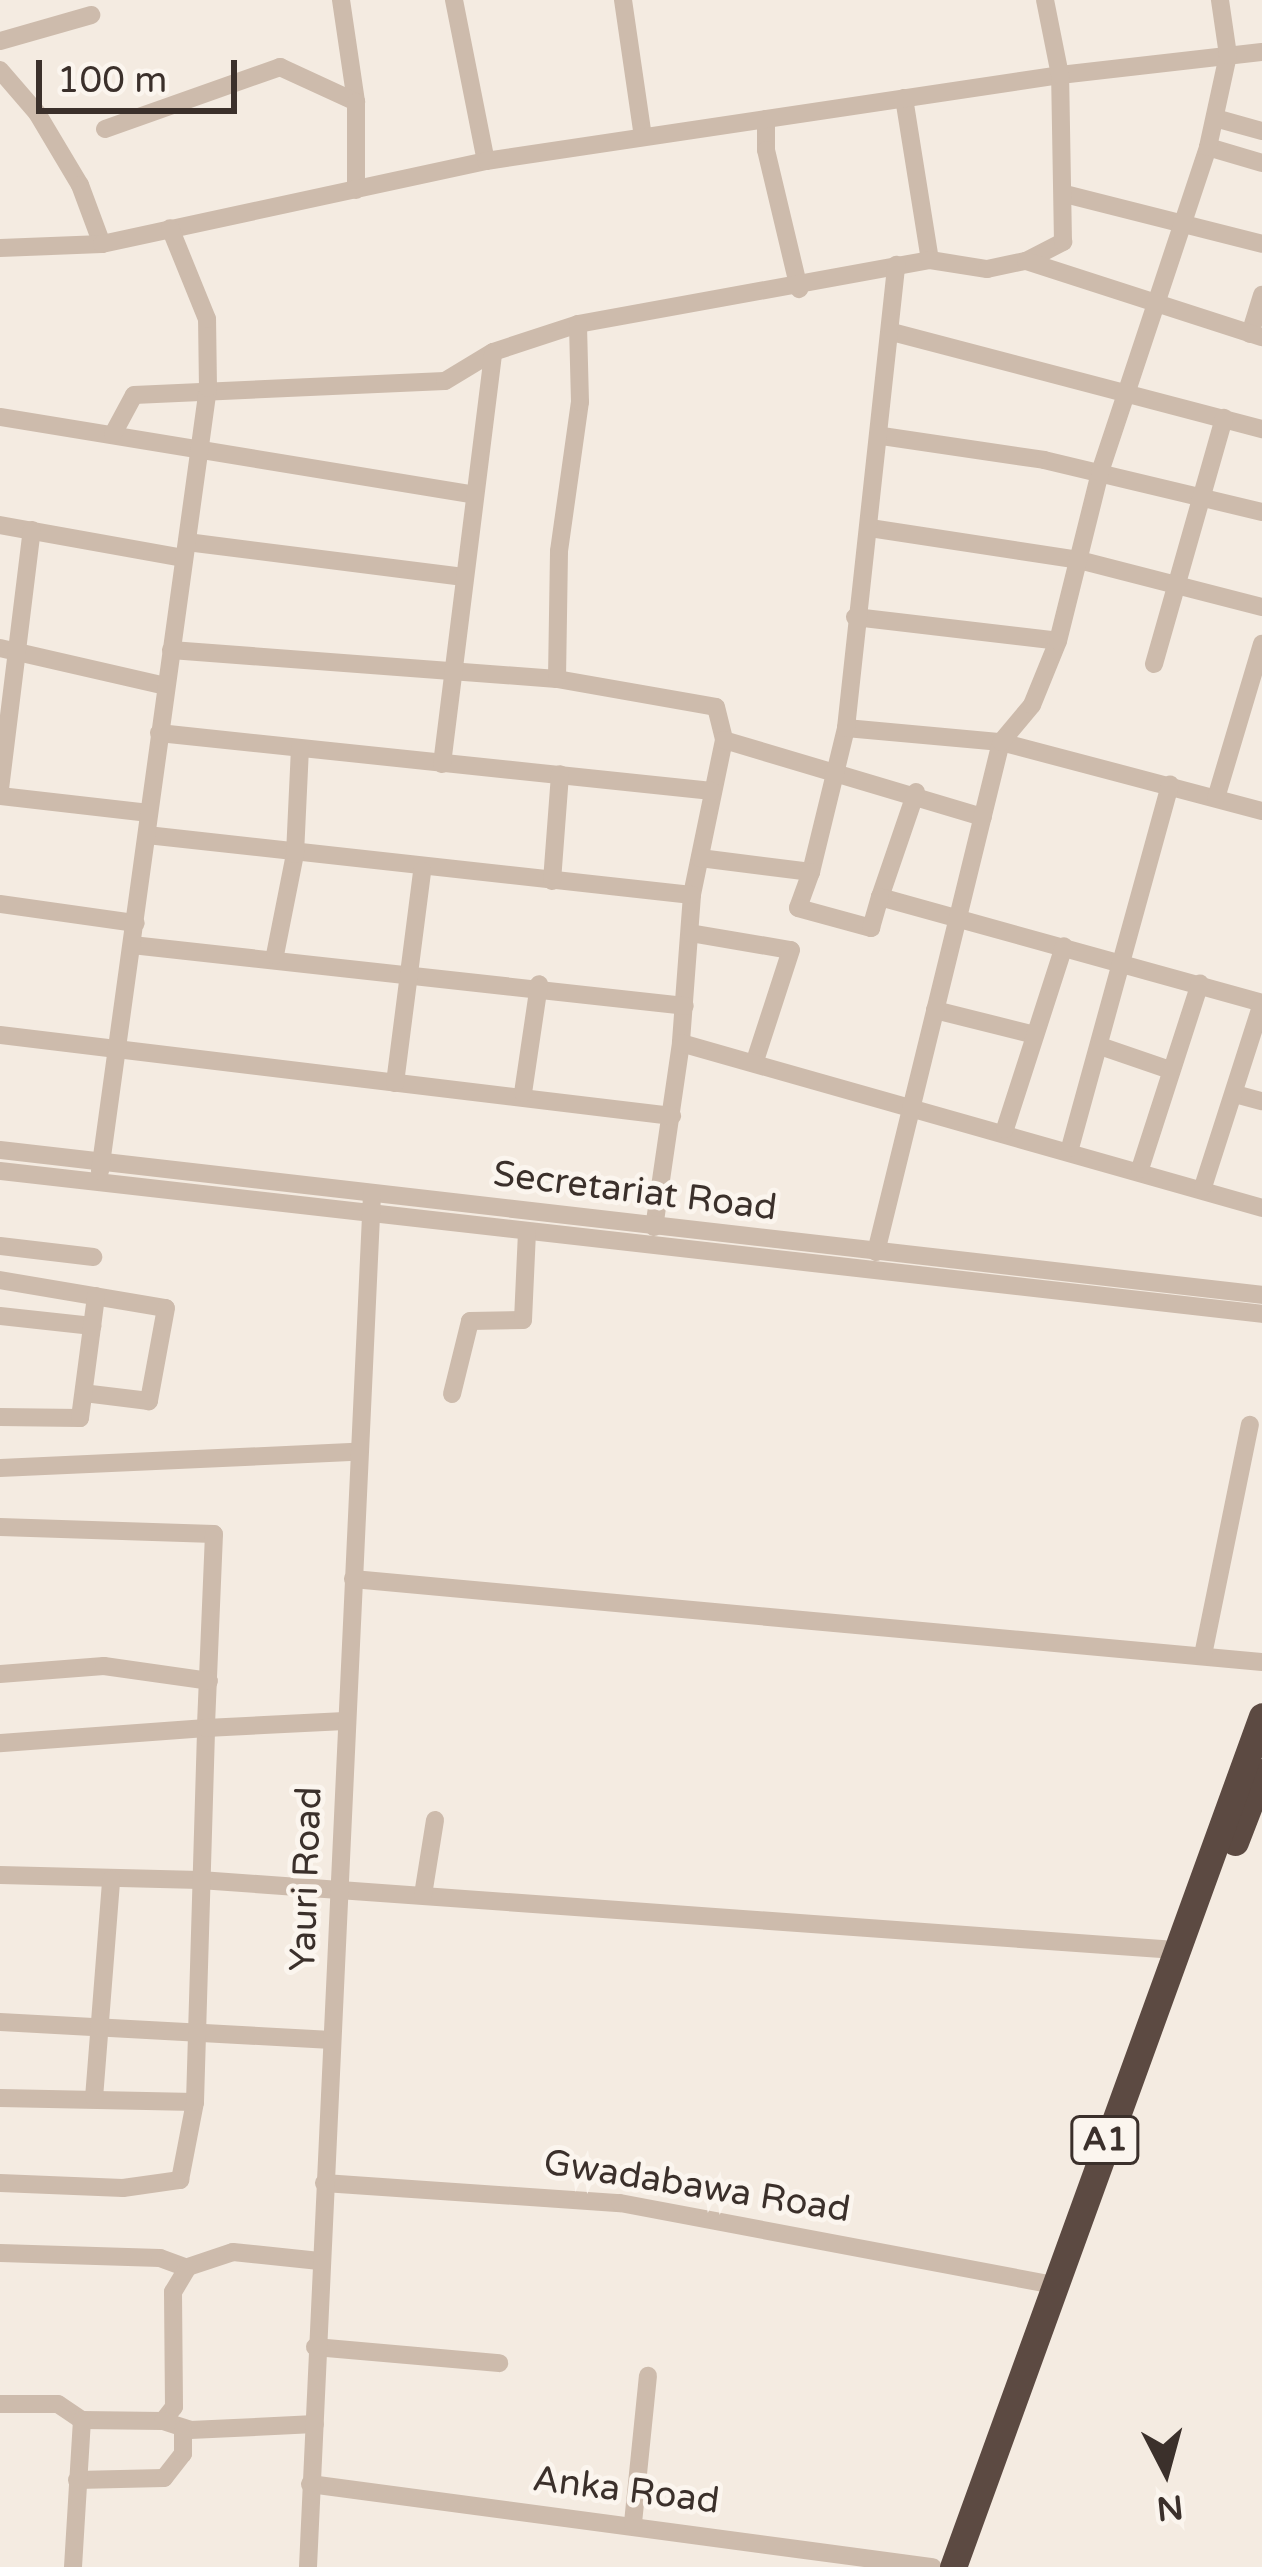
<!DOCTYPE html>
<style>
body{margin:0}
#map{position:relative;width:1262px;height:2567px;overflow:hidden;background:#f4ebe1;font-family:"Varela Round",sans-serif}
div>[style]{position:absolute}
.minor>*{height:18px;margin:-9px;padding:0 9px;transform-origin:9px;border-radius:9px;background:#cdbbac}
.highway>*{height:27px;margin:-13.5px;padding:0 13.5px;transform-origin:13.5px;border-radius:13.5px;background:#5c4a42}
span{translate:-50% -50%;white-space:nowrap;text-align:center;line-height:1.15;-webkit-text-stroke:10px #fbf5ee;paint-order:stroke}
.shield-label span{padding:3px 9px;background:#fbf5ee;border:3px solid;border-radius:9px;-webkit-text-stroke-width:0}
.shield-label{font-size:33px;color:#3b302b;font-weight:700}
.street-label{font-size:36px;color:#3b302b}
.north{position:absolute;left:1106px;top:2411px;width:120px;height:120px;-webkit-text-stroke:9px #fbf5ee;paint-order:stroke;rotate:174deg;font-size:33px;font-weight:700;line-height:48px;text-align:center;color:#3b302b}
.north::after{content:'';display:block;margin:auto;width:42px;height:54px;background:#3b302b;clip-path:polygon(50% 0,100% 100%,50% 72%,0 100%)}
.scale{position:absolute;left:36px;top:60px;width:201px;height:54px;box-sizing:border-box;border:6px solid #3b302b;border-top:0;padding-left:15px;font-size:36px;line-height:42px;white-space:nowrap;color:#3b302b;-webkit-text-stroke:9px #fbf5ee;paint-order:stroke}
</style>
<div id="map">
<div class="minor">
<i style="left:341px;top:0;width:103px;rotate:81.6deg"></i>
<i style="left:454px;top:0;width:164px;rotate:78.8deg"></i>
<i style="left:623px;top:0;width:138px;rotate:81.7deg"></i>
<i style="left:0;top:41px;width:95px;rotate:-15.9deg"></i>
<i style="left:0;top:70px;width:57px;rotate:49.3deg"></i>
<i style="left:37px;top:113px;width:84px;rotate:59.2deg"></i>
<i style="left:80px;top:185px;width:63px;rotate:69.6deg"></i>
<i style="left:904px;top:98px;width:164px;rotate:80.9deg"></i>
<i style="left:1215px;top:118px;width:49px;rotate:15.5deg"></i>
<i style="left:766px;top:119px;width:31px;rotate:90deg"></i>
<i style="left:766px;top:150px;width:143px;rotate:76.6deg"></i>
<i style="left:105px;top:129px;width:186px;rotate:-19.5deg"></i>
<i style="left:280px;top:67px;width:84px;rotate:24.7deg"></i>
<i style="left:356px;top:102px;width:88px;rotate:90deg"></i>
<i style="left:1208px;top:147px;width:56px;rotate:16.5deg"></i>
<i style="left:1065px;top:194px;width:203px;rotate:14.2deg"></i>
<i style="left:0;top:248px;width:102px;rotate:-2.2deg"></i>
<i style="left:102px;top:244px;width:393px;rotate:-12.2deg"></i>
<i style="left:486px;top:161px;width:580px;rotate:-8.52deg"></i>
<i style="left:1060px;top:75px;width:203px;rotate:-6.5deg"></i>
<i style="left:1026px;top:261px;width:42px;rotate:-27.2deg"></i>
<i style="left:1063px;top:242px;width:167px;rotate:-91deg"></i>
<i style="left:1060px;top:75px;width:76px;rotate:-101.3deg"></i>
<i style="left:892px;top:332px;width:383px;rotate:14.7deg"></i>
<i style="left:1250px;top:334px;width:41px;rotate:-72.9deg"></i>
<i style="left:0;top:417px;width:480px;rotate:9.3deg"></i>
<i style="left:113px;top:434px;width:44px;rotate:-61.7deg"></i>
<i style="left:134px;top:395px;width:311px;rotate:-2.6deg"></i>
<i style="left:445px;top:381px;width:56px;rotate:-31.1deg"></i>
<i style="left:493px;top:352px;width:89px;rotate:-18.2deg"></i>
<i style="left:578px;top:324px;width:358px;rotate:-10.3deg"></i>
<i style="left:930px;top:260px;width:58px;rotate:9deg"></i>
<i style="left:987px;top:269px;width:40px;rotate:-12deg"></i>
<i style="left:1026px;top:261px;width:248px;rotate:17.9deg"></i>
<i style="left:882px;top:436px;width:164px;rotate:8.4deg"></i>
<i style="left:1044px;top:460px;width:224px;rotate:13.4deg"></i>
<i style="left:0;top:525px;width:187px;rotate:10.2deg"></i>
<i style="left:870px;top:528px;width:211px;rotate:8.7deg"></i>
<i style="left:1079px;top:560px;width:189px;rotate:14.4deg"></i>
<i style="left:187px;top:542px;width:279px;rotate:7.2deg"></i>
<i style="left:855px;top:617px;width:204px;rotate:6.7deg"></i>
<i style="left:0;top:648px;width:170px;rotate:12.9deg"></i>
<i style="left:171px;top:650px;width:387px;rotate:4.3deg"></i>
<i style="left:557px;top:679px;width:161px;rotate:10deg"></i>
<i style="left:716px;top:707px;width:34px;rotate:76deg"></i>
<i style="left:724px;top:740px;width:158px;rotate:101.7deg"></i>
<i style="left:692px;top:895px;width:148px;rotate:94.3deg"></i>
<i style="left:681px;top:1043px;width:186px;rotate:98.3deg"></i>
<i style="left:1154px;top:664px;width:256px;rotate:-74.1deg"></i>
<i style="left:557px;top:679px;width:128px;rotate:-89.1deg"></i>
<i style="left:559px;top:551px;width:150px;rotate:-82deg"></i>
<i style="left:580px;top:402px;width:78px;rotate:-91.5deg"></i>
<i style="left:846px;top:728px;width:156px;rotate:5.2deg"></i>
<i style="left:1001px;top:742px;width:270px;rotate:14.8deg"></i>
<i style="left:159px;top:733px;width:556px;rotate:5.99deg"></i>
<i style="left:724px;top:740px;width:270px;rotate:16.6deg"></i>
<i style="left:442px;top:764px;width:415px;rotate:-82.9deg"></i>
<i style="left:0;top:789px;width:261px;rotate:-83deg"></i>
<i style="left:916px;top:792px;width:111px;rotate:108.9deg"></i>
<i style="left:880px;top:897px;width:396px;rotate:15.5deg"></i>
<i style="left:0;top:796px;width:150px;rotate:6.5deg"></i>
<i style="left:1216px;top:798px;width:161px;rotate:-73.4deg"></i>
<i style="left:147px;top:835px;width:548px;rotate:6.28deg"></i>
<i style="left:700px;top:858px;width:112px;rotate:7.2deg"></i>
<i style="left:811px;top:872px;width:148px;rotate:-76.3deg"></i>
<i style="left:846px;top:728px;width:466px;rotate:-83.8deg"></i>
<i style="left:811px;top:872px;width:38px;rotate:110deg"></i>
<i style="left:798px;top:908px;width:76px;rotate:15.3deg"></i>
<i style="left:871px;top:928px;width:32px;rotate:-74deg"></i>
<i style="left:552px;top:881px;width:107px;rotate:-85.7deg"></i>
<i style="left:0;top:904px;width:137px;rotate:8deg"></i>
<i style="left:690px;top:933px;width:102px;rotate:9.6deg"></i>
<i style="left:791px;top:950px;width:117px;rotate:108deg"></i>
<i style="left:132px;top:945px;width:556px;rotate:6.29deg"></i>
<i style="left:275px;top:955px;width:103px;rotate:-78.8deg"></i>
<i style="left:295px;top:854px;width:105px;rotate:-87.3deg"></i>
<i style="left:935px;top:1010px;width:103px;rotate:14deg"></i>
<i style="left:0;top:1035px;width:677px;rotate:6.87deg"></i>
<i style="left:681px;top:1043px;width:604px;rotate:15.85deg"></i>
<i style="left:1100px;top:1046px;width:74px;rotate:18.9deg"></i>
<i style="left:395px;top:1083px;width:214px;rotate:-82.7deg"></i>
<i style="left:523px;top:1093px;width:110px;rotate:-81.6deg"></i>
<i style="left:1235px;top:1094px;width:28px;rotate:15deg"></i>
<i style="left:1005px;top:1129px;width:192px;rotate:-72.1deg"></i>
<i style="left:1070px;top:1148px;width:377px;rotate:-74.6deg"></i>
<i style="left:0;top:1150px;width:1270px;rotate:6.55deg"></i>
<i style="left:1140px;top:1169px;width:195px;rotate:-72.1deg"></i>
<i style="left:0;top:1171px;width:1270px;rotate:6.46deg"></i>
<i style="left:100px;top:1171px;width:790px;rotate:-82.15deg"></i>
<i style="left:208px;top:388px;width:69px;rotate:-90.8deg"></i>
<i style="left:207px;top:319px;width:98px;rotate:-112.1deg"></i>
<i style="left:1203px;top:1187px;width:193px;rotate:-72.2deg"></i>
<i style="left:0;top:1246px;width:94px;rotate:6.7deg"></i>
<i style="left:876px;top:1252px;width:525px;rotate:-76.23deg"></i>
<i style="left:1001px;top:742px;width:48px;rotate:-50deg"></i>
<i style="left:1032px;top:705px;width:69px;rotate:-67.9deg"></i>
<i style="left:1058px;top:641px;width:174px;rotate:-76deg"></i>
<i style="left:1100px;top:472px;width:342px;rotate:-71.6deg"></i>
<i style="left:1208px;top:147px;width:94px;rotate:-77.7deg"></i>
<i style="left:1228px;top:55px;width:56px;rotate:-98.3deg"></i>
<i style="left:0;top:1280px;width:168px;rotate:9.6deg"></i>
<i style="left:166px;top:1308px;width:95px;rotate:100.4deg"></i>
<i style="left:149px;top:1401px;width:65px;rotate:-173deg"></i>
<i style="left:0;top:1316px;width:93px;rotate:6.2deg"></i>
<i style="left:452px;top:1394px;width:75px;rotate:-76.1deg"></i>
<i style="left:470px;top:1321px;width:53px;rotate:-1.1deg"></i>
<i style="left:523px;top:1320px;width:87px;rotate:-87.4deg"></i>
<i style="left:0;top:1417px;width:80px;rotate:0.7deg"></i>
<i style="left:80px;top:1418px;width:123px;rotate:-82.5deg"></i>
<i style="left:0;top:1468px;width:356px;rotate:-2.6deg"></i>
<i style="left:0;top:1527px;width:214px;rotate:1.9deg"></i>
<i style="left:214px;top:1534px;width:194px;rotate:92.4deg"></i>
<i style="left:206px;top:1728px;width:207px;rotate:175.8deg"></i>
<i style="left:353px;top:1579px;width:913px;rotate:5.22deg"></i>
<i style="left:1203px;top:1655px;width:235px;rotate:-78.5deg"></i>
<i style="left:0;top:1674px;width:104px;rotate:-4.4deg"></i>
<i style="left:104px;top:1666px;width:106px;rotate:8.1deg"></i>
<i style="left:0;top:1875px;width:200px;rotate:1.4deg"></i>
<i style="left:200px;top:1880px;width:978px;rotate:4.11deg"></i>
<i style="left:423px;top:1895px;width:76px;rotate:-80.9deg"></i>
<i style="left:0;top:2022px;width:332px;rotate:3.1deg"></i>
<i style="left:0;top:2098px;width:195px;rotate:1.2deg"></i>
<i style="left:94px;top:2098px;width:219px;rotate:-85.5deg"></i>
<i style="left:0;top:2183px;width:123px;rotate:2.3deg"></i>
<i style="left:123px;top:2188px;width:58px;rotate:-8deg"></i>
<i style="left:180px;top:2180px;width:79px;rotate:-79.1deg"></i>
<i style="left:195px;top:2102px;width:374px;rotate:-88.3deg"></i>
<i style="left:206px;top:1728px;width:139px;rotate:-2.9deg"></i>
<i style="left:324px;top:2183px;width:297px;rotate:3.9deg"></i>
<i style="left:620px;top:2203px;width:443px;rotate:10.7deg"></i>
<i style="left:0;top:2253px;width:160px;rotate:1.8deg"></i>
<i style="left:160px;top:2258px;width:29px;rotate:20deg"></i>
<i style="left:315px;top:2347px;width:185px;rotate:5deg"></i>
<i style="left:0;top:2404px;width:58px"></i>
<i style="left:58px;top:2404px;width:29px;rotate:34deg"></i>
<i style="left:82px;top:2420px;width:81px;rotate:0.7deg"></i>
<i style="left:163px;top:2421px;width:18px;rotate:-52deg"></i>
<i style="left:174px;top:2407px;width:115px;rotate:-90.5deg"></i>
<i style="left:173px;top:2292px;width:29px;rotate:-59deg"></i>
<i style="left:188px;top:2267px;width:47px;rotate:-18.4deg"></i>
<i style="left:233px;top:2252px;width:87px;rotate:5.9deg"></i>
<i style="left:163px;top:2421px;width:28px;rotate:18deg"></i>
<i style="left:190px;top:2430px;width:125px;rotate:-2.7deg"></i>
<i style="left:77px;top:2480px;width:87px;rotate:-1.3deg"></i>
<i style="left:164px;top:2478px;width:31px;rotate:-52deg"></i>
<i style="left:183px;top:2454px;width:25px;rotate:-90deg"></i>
<i style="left:310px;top:2484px;width:628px;rotate:7.6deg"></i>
<i style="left:633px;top:2523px;width:148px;rotate:-84.2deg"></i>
<i style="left:73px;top:2567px;width:147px;rotate:-86.5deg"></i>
<i style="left:308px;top:2567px;width:1374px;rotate:-87.33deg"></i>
</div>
<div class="highway">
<i style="left:1235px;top:1842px;width:75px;rotate:-68.9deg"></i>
<i style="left:953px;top:2567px;width:905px;rotate:-70.04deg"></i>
</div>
<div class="shield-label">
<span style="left:1105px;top:2140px">A1</span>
</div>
<div class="street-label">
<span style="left:635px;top:1191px;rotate:7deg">Secretariat Road</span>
<span style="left:306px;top:1879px;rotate:-88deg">Yauri Road</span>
<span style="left:697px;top:2186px;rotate:9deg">Gwadabawa Road</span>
<span style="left:626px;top:2490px;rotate:7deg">Anka Road</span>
</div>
<div class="north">N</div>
<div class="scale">100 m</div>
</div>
